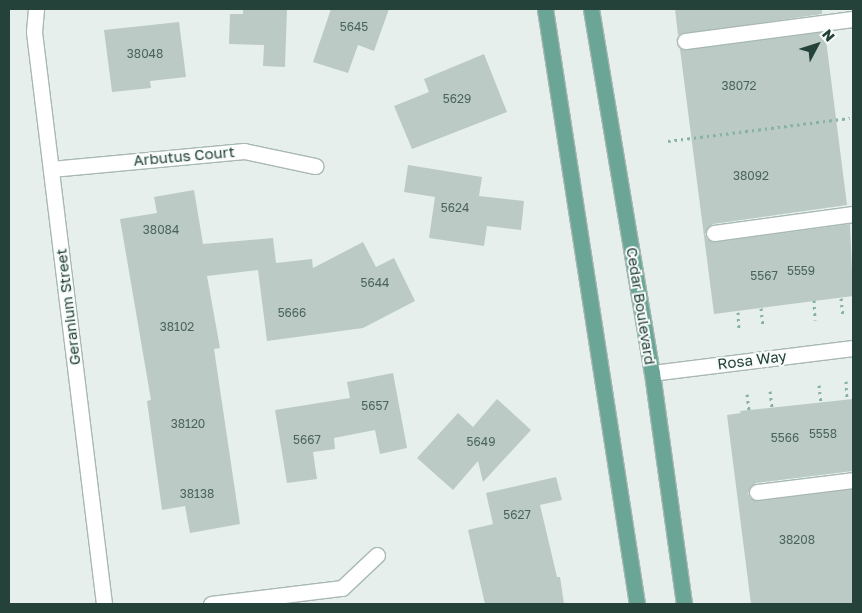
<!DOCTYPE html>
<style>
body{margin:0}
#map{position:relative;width:862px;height:613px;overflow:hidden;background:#e6efeb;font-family:"Golos Text",sans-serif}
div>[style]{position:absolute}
.building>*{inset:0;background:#bbcac4}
.path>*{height:3px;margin-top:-1.5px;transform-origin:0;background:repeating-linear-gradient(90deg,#86b3a5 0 2.5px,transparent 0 6.5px)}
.roads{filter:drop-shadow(1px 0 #a8b8b2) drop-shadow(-1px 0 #a8b8b2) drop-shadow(0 1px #a8b8b2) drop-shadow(0 -1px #a8b8b2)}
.minor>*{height:15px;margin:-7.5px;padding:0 7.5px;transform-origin:7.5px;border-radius:7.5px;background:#fff}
.major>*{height:15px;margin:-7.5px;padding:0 7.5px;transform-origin:7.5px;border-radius:7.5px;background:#6aa596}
span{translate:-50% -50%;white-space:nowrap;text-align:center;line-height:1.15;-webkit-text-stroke:4px #f7fbf9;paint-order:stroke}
.number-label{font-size:12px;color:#4a645c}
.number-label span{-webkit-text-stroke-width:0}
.street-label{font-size:15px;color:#24423a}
.frame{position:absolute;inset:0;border:10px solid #24423a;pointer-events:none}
.north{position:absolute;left:792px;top:20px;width:50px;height:50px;-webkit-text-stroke:4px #f7fbf9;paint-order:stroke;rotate:50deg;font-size:14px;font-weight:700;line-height:20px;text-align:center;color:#24423a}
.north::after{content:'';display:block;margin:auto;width:18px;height:22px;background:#24423a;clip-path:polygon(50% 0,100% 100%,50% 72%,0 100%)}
</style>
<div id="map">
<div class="building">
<i style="clip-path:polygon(243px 9px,287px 9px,285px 67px,263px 66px,264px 45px,229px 44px,230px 14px,243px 14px)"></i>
<i style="clip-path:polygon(331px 9px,389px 9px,374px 51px,358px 45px,348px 73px,313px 62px)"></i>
<i style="clip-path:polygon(675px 9px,822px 9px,822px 14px,678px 35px)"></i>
<i style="clip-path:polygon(179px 22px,186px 77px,150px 81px,151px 88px,112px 92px,104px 30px)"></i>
<i style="clip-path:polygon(825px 32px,847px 205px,713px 224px,705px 234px,707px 239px,715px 242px,850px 224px,853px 296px,714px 314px,680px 49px)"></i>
<i style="clip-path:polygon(484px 54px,507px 112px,412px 149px,394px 106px,429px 92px,424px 79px)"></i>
<i style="clip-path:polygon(408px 165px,482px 177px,479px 196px,524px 201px,521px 230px,487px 226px,484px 246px,429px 238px,435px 197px,404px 192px)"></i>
<i style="clip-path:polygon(194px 190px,203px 244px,273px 238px,276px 263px,312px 259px,313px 268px,363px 242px,376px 267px,394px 258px,415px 301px,363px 328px,267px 341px,258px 270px,207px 276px,220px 348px,214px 349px,240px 524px,190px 533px,185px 506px,162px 510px,147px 401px,151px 400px,120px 219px,157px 213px,154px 197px)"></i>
<i style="clip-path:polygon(393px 373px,407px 448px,380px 454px,375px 430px,334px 438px,335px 449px,313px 452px,317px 479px,287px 483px,275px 410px,350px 398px,347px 382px)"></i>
<i style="clip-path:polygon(497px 399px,531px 430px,483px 482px,478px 461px,453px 490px,417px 458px,458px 413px,473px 427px)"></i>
<i style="clip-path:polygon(853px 399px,853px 471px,756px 483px,748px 493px,750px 498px,758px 501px,853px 489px,853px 604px,751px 604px,727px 415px,741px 413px,740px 411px)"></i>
<i style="clip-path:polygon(556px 477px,562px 500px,540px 505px,557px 577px,560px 577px,564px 604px,485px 604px,468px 530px,493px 524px,486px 493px)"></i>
</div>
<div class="path">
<i style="left:668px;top:141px;width:183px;rotate:-7.2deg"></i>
<i style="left:841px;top:298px;width:19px;rotate:84deg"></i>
<i style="left:814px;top:300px;width:20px;rotate:87deg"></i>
<i style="left:761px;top:308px;width:18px;rotate:84deg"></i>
<i style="left:738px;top:312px;width:17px;rotate:87deg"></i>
<i style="left:846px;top:381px;width:17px;rotate:87deg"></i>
<i style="left:819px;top:385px;width:18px;rotate:84deg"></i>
<i style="left:770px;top:391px;width:16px;rotate:83deg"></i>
<i style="left:747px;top:394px;width:16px;rotate:83deg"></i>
</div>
<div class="roads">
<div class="minor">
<i style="left:36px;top:9px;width:23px;rotate:95deg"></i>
<i style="left:34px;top:32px;width:576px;rotate:83.02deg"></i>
<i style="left:685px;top:41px;width:169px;rotate:-7.5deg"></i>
<i style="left:51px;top:169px;width:194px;rotate:-5.3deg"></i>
<i style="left:244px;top:151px;width:73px;rotate:11.9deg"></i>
<i style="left:714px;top:233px;width:140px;rotate:-7.8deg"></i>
<i style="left:652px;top:373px;width:203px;rotate:-7.1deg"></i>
<i style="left:757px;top:492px;width:97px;rotate:-7.1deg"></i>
<i style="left:211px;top:604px;width:132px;rotate:-7deg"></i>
<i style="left:342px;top:588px;width:48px;rotate:-43.3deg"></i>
</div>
<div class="major">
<i style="left:545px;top:9px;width:602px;rotate:81.21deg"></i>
<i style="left:591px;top:9px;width:369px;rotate:80.5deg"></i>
<i style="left:652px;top:373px;width:233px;rotate:82.1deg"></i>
</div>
</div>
<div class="number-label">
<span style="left:354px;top:27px">5645</span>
<span style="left:145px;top:54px">38048</span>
<span style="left:739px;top:86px">38072</span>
<span style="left:457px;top:99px">5629</span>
<span style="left:751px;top:176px">38092</span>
<span style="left:455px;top:208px">5624</span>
<span style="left:161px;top:230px">38084</span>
<span style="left:801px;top:271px">5559</span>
<span style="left:764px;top:276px">5567</span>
<span style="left:375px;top:283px">5644</span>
<span style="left:292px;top:313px">5666</span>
<span style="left:177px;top:327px">38102</span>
<span style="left:375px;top:406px">5657</span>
<span style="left:188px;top:424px">38120</span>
<span style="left:823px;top:434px">5558</span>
<span style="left:785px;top:438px">5566</span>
<span style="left:307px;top:440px">5667</span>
<span style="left:481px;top:442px">5649</span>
<span style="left:197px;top:494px">38138</span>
<span style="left:517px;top:515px">5627</span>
<span style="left:797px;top:540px">38208</span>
</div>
<div class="street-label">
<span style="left:184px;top:156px;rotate:-5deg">Arbutus Court</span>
<span style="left:641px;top:306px;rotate:81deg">Cedar Boulevard</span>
<span style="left:68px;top:307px;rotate:-97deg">Geranium Street</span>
<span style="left:752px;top:360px;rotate:-7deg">Rosa Way</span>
</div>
<div class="frame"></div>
<div class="north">N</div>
</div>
